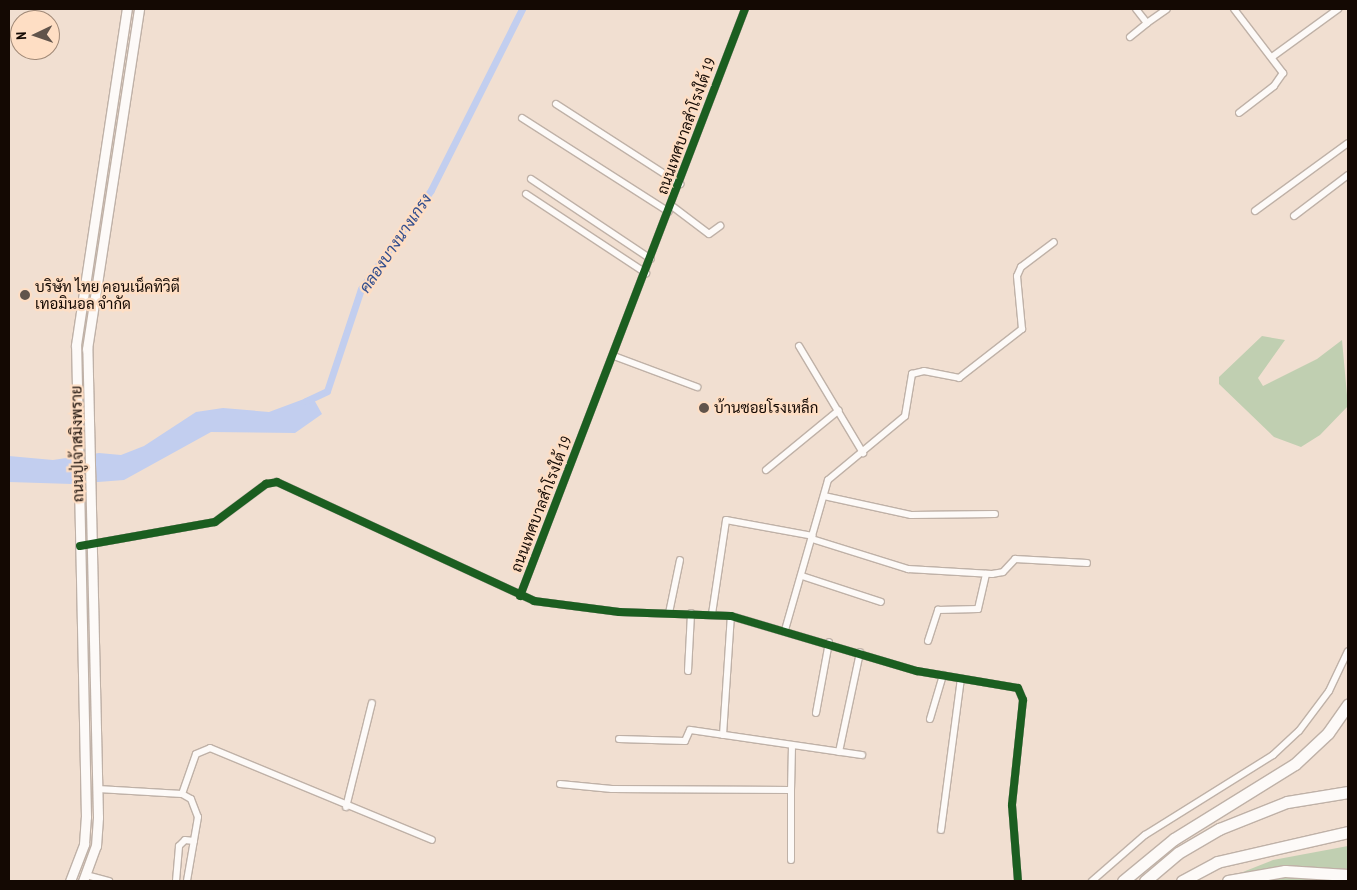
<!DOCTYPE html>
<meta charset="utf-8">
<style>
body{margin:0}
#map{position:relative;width:1357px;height:890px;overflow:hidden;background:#f1dfd1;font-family:"PT Sans Narrow",Sarabun,sans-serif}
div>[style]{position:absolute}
.green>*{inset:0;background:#c0cfb1}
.water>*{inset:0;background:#c2ceef}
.canal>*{height:7px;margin:-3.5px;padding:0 3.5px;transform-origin:3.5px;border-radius:3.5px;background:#c2ceef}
.roads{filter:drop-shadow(1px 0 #bfb1a7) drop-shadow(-1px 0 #bfb1a7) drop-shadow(0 1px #bfb1a7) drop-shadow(0 -1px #bfb1a7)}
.street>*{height:6px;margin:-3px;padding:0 3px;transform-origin:3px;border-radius:3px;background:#fdfaf8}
.secondary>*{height:9px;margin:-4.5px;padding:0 4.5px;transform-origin:4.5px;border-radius:4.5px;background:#fdfaf8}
.highway>*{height:11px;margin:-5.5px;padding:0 5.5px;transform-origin:5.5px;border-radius:5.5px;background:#fdfaf8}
.cycleway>*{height:8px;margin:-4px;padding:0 4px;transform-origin:4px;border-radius:4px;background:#1b5e20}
.dots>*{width:14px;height:14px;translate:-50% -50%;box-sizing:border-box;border:2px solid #fedec4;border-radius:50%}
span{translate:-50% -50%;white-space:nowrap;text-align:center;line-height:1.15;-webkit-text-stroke:4.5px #fedec4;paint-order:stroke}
.street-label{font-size:15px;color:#140903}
.poi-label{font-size:15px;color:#140903}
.left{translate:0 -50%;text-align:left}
.water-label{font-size:16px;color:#334e8d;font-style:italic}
.frame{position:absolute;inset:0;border:10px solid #140903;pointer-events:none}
.north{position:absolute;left:10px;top:10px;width:50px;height:50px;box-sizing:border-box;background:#fedec4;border:1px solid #a08977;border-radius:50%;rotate:267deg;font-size:14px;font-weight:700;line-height:20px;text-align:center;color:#140903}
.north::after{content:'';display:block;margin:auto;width:18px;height:22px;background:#61544b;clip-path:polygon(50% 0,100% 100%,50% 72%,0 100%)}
</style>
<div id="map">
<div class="green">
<i style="clip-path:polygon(1262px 336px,1285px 340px,1258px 378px,1263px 386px,1317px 359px,1342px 340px,1348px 406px,1320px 435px,1301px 447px,1274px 437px,1219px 384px,1219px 377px)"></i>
<i style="clip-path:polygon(1348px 846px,1348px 881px,1220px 881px,1273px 860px)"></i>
</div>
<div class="water">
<i style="clip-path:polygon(312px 396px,322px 414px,295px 433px,211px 432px,124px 480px,72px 484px,9px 482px,9px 456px,53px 460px,99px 453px,121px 455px,144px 446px,196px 412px,223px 408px,269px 412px)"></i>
</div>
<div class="canal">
<i style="left:306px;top:401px;width:23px;rotate:-25deg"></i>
<i style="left:327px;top:391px;width:108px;rotate:-71.6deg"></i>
<i style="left:361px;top:289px;width:121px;rotate:-54.7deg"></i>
<i style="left:431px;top:190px;width:203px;rotate:-63.3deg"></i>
</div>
<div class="roads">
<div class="street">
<i style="left:1136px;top:9px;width:18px;rotate:52deg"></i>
<i style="left:1147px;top:23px;width:24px;rotate:-35deg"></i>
<i style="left:1234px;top:9px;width:81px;rotate:52.6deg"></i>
<i style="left:1283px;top:73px;width:16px;rotate:125deg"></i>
<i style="left:1274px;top:86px;width:44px;rotate:142.4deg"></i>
<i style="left:1130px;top:37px;width:22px;rotate:-39deg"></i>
<i style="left:1272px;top:57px;width:82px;rotate:-36deg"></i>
<i style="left:556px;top:104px;width:148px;rotate:32.8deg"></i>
<i style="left:522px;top:118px;width:174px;rotate:32.6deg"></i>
<i style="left:531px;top:179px;width:144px;rotate:33.7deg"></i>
<i style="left:526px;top:194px;width:144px;rotate:33.4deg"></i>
<i style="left:672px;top:206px;width:46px;rotate:37.1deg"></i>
<i style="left:709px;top:234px;width:14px;rotate:-36deg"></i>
<i style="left:1255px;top:211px;width:115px;rotate:-36.2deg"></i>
<i style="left:1294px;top:216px;width:68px;rotate:-37.2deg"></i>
<i style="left:799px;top:346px;width:125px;rotate:59.1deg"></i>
<i style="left:614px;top:356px;width:89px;rotate:20.5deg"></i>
<i style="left:766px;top:470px;width:94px;rotate:-39.4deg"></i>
<i style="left:824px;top:496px;width:89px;rotate:12.3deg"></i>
<i style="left:911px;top:515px;width:84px;rotate:-0.7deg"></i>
<i style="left:812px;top:539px;width:101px;rotate:17.4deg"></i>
<i style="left:908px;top:569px;width:84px;rotate:3.4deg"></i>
<i style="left:992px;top:574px;width:11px;rotate:-10deg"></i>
<i style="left:1003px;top:572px;width:18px;rotate:-47deg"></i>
<i style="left:1015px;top:559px;width:72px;rotate:3.2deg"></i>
<i style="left:80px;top:546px;width:137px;rotate:-10.1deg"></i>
<i style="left:215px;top:522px;width:64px;rotate:-36.7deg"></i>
<i style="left:266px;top:484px;width:11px;rotate:-10deg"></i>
<i style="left:277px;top:482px;width:283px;rotate:24.8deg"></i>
<i style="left:534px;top:601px;width:86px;rotate:7.4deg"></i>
<i style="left:619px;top:612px;width:112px;rotate:2deg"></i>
<i style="left:731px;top:616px;width:194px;rotate:16.5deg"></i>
<i style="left:917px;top:671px;width:102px;rotate:9.6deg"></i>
<i style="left:1018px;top:688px;width:13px;rotate:67deg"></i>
<i style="left:1023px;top:700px;width:106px;rotate:96deg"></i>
<i style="left:1012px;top:805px;width:76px;rotate:85.5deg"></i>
<i style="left:802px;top:576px;width:83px;rotate:18.2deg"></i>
<i style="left:520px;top:596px;width:629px;rotate:-69.03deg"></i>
<i style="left:669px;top:613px;width:54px;rotate:-78.3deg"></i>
<i style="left:712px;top:614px;width:95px;rotate:-81.5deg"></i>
<i style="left:726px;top:520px;width:88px;rotate:10.4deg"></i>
<i style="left:785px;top:630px;width:156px;rotate:-74deg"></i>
<i style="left:828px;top:480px;width:100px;rotate:-39.7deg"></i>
<i style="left:905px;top:416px;width:43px;rotate:-80.5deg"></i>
<i style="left:912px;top:374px;width:12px;rotate:-14deg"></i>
<i style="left:924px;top:371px;width:36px;rotate:11deg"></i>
<i style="left:959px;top:378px;width:80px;rotate:-37.9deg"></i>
<i style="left:1022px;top:329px;width:53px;rotate:-95.4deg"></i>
<i style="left:1017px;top:276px;width:10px;rotate:-66deg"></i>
<i style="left:1021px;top:267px;width:41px;rotate:-37.1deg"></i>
<i style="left:928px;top:641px;width:33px;rotate:-72deg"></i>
<i style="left:938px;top:610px;width:40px;rotate:-1.4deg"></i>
<i style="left:978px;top:609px;width:36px;rotate:-77deg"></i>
<i style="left:688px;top:671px;width:58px;rotate:-87deg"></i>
<i style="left:816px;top:713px;width:72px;rotate:-79.6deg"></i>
<i style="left:930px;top:719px;width:46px;rotate:-73.5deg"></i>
<i style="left:723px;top:735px;width:119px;rotate:-86.2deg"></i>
<i style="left:619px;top:739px;width:66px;rotate:1.7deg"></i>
<i style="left:685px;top:741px;width:12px;rotate:-66deg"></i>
<i style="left:690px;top:730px;width:174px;rotate:8.3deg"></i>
<i style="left:839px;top:752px;width:102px;rotate:-78.1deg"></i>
<i style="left:560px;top:784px;width:52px;rotate:5.5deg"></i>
<i style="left:612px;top:789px;width:179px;rotate:0.3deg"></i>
<i style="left:791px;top:790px;width:44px;rotate:-88.7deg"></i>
<i style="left:98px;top:789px;width:84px;rotate:3.4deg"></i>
<i style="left:182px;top:794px;width:10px;rotate:29deg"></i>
<i style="left:191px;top:799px;width:19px;rotate:69deg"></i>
<i style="left:198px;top:817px;width:65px;rotate:99.8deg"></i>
<i style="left:182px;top:794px;width:42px;rotate:-70.7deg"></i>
<i style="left:196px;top:754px;width:15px;rotate:-23deg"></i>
<i style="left:210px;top:748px;width:240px;rotate:22.5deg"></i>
<i style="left:346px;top:807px;width:107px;rotate:-76deg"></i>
<i style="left:941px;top:830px;width:152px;rotate:-82.5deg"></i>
<i style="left:791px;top:860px;width:70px;rotate:-90deg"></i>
<i style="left:86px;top:875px;width:24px;rotate:15deg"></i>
<i style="left:176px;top:881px;width:35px;rotate:-85deg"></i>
<i style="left:179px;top:846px;width:8px;rotate:-45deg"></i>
<i style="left:185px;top:840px;width:9px;rotate:6deg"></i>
<i style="left:1092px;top:881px;width:70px;rotate:-41deg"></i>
<i style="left:1145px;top:835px;width:151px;rotate:-32deg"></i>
<i style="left:1273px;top:755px;width:35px;rotate:-43deg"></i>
<i style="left:1299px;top:731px;width:50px;rotate:-53.1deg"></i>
<i style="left:1329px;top:691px;width:44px;rotate:-64.6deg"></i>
</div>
<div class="secondary">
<i style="left:70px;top:881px;width:40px;rotate:-69deg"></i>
<i style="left:84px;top:844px;width:27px;rotate:-86deg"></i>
<i style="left:86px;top:817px;width:472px;rotate:-91.2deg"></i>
<i style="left:76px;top:345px;width:340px;rotate:-81.4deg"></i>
<i style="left:83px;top:881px;width:37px;rotate:-70deg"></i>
<i style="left:96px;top:846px;width:29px;rotate:-86deg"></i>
<i style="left:98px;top:817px;width:468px;rotate:-91.3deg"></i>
<i style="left:87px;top:349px;width:344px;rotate:-81.3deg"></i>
</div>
<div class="highway">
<i style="left:1123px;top:881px;width:66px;rotate:-39.5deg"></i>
<i style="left:1174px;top:839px;width:142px;rotate:-31.8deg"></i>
<i style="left:1295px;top:764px;width:45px;rotate:-43.2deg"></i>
<i style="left:1328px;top:733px;width:35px;rotate:-55deg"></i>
<i style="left:1145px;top:881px;width:43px;rotate:-40.3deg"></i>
<i style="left:1178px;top:853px;width:48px;rotate:-30.3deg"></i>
<i style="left:1219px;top:829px;width:73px;rotate:-21.7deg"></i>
<i style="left:1287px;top:802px;width:62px;rotate:-9.3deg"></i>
<i style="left:1182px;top:881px;width:40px;rotate:-28deg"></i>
<i style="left:1217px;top:862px;width:134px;rotate:-12.9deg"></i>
<i style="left:1228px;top:881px;width:58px;rotate:-10deg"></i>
<i style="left:1285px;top:871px;width:63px;rotate:3.6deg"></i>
</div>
</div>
<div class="cycleway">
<i style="left:80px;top:546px;width:137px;rotate:-10.1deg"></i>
<i style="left:215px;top:522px;width:64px;rotate:-36.7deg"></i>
<i style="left:266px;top:484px;width:11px;rotate:-10deg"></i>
<i style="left:277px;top:482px;width:283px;rotate:24.8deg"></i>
<i style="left:534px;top:601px;width:86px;rotate:7.4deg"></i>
<i style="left:619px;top:612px;width:112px;rotate:2deg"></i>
<i style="left:731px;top:616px;width:194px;rotate:16.5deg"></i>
<i style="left:917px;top:671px;width:102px;rotate:9.6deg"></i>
<i style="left:1018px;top:688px;width:13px;rotate:67deg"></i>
<i style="left:1023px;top:700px;width:106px;rotate:96deg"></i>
<i style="left:1012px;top:805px;width:76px;rotate:85.5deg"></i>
<i style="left:520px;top:596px;width:629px;rotate:-69.03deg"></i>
</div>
<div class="dots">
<i style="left:25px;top:295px;background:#61544b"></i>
<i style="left:704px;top:408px;background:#61544b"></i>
</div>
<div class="street-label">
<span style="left:686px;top:126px;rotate:-70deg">ถนนเทศบาลสำโรงใต้ 19</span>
<span style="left:77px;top:444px;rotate:-91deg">ถนนปู่เจ้าสมิงพราย</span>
<span style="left:541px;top:504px;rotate:-69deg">ถนนเทศบาลสำโรงใต้ 19</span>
</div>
<div class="poi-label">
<span class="left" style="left:35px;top:295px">บริษัท ไทย คอนเน็คทิวิตี<br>เทอมินอล จำกัด</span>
<span class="left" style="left:714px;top:408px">บ้านซอยโรงเหล็ก</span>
</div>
<div class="water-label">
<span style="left:395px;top:243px;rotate:-56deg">คลองบางนางเกรง</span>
</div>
<div class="frame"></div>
<div class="north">N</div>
</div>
